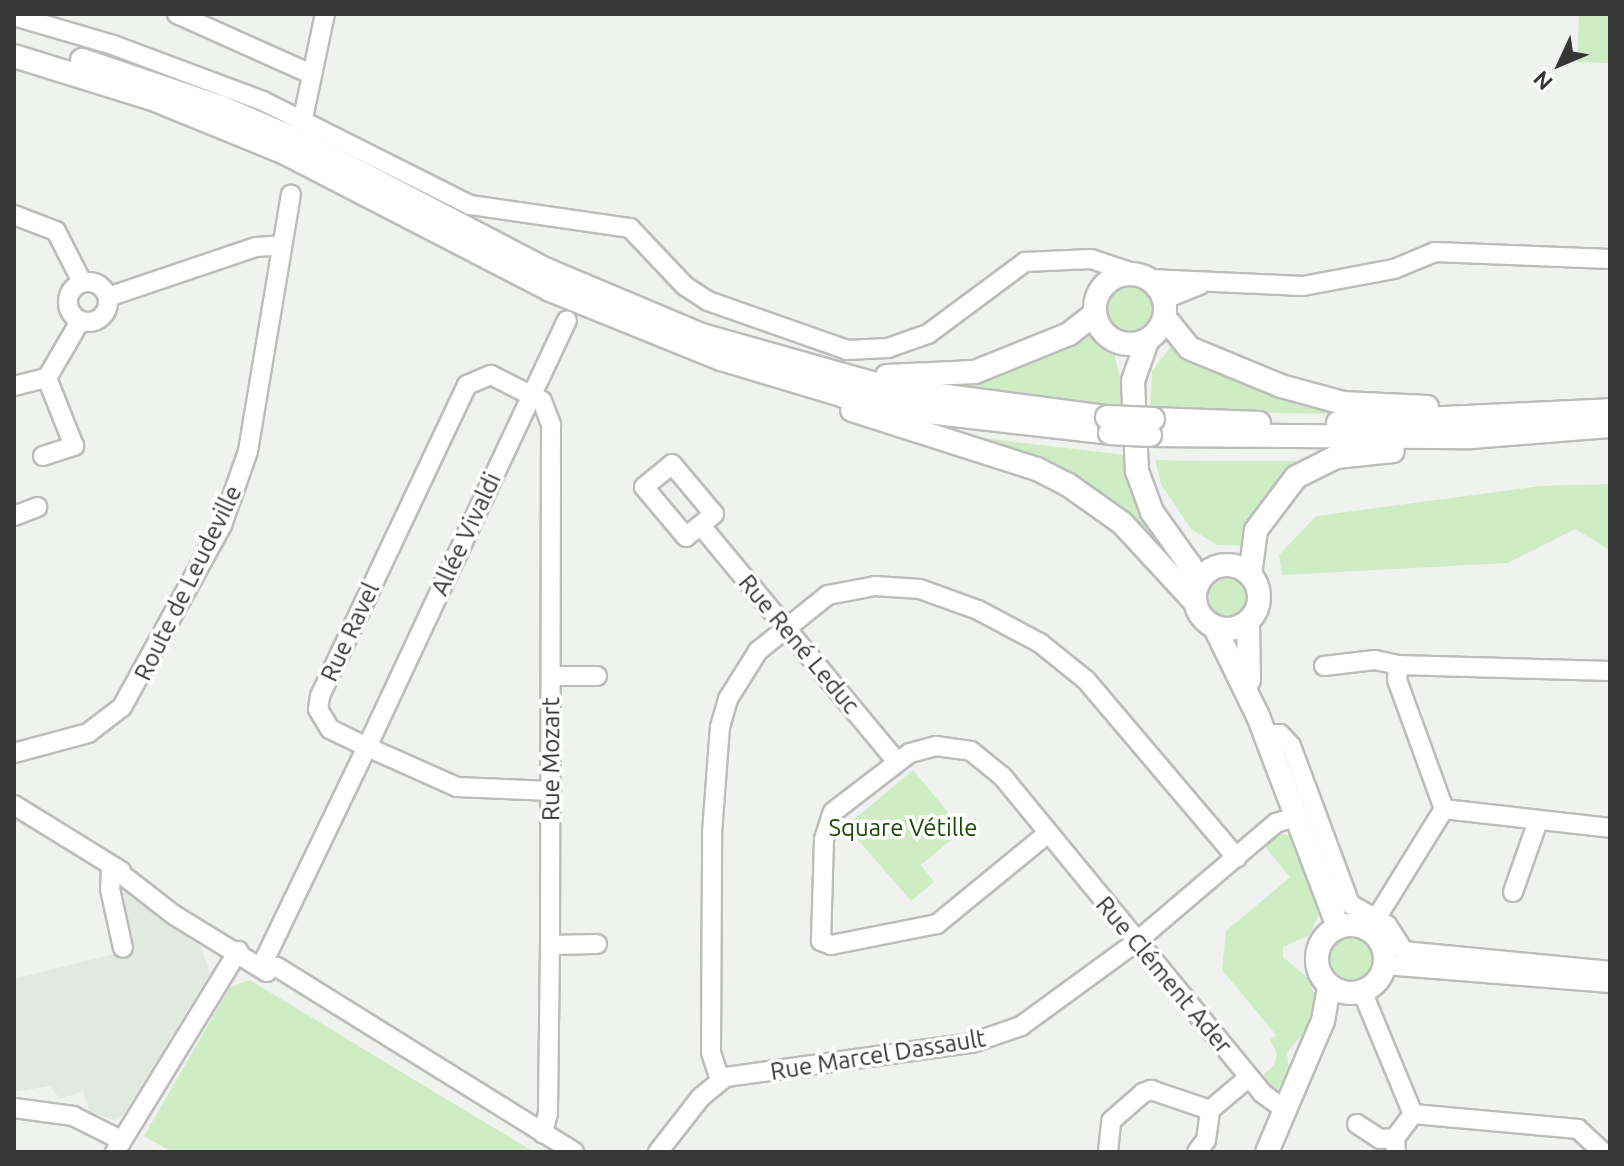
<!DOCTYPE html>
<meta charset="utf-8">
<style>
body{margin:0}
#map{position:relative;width:1624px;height:1166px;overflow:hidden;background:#f0f2ef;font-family:Ubuntu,sans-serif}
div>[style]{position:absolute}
.built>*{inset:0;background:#e2e9e0}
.green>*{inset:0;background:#cfedc5}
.round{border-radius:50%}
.roads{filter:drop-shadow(2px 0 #bcbdbb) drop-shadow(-2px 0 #bcbdbb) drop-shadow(0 2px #bcbdbb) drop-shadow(0 -2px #bcbdbb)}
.minor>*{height:18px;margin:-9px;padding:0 9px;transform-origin:9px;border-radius:9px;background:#fff}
.minor>.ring{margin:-9px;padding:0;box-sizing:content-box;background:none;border:18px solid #fff;border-radius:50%}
.major>*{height:22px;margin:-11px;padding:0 11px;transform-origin:11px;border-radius:11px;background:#fff}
.major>.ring{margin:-11px;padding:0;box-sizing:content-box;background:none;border:22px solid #fff;border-radius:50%}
.bridges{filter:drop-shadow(2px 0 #bcbdbb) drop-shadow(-2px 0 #bcbdbb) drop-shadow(0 2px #bcbdbb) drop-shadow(0 -2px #bcbdbb)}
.major-bridge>*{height:22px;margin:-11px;padding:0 11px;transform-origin:11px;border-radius:11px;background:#fff}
span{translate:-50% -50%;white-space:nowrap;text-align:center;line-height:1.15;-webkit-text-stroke:7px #fefffe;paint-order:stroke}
.street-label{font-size:24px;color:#353635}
.park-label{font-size:24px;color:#1d4907}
.frame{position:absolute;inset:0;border:16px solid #353635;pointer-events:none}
.north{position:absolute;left:1520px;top:24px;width:80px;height:80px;-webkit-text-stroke:6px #fefffe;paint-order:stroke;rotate:226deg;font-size:22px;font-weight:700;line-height:32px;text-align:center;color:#353635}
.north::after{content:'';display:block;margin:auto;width:28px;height:36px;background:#353635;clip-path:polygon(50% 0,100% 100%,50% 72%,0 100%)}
</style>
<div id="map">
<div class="built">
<i style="clip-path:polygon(120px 889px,201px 947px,210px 973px,123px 1115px,114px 1120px,90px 1112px,83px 1091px,60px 1099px,50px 1086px,14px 1092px,14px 979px,130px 950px,117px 896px)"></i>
</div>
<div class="green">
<i style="clip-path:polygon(1579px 14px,1610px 14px,1610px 63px,1577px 62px)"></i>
<i class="round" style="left:1106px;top:286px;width:48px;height:48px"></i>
<i style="clip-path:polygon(1090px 329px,1113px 347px,1127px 410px,940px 387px,975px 380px)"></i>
<i style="clip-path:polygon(1173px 344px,1208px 368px,1342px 414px,1150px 411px,1152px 371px)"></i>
<i style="clip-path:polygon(974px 437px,1125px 455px,1184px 566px,1182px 577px,1120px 508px,1039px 460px)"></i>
<i style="clip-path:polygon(1155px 460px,1213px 461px,1309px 461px,1245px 546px,1217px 545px,1191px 529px,1161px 484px)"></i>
<i style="clip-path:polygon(1610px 484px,1610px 550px,1575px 529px,1508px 563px,1282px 575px,1279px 555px,1316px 516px,1540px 486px)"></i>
<i class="round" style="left:1208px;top:578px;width:40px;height:40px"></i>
<i style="clip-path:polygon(913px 770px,963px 830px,921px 865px,934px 882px,911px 901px,846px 826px)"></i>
<i style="clip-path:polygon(1279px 833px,1290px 836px,1319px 914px,1310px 935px,1283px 947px,1283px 957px,1308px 978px,1316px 999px,1305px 1032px,1287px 1052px,1289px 1071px,1276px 1092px,1260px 1078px,1274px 1065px,1277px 1054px,1270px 1040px,1276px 1035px,1222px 970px,1226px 931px,1290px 877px,1264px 845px)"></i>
<i class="round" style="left:1327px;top:933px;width:50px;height:50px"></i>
<i style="clip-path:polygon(250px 980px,408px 1076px,534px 1152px,172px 1152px,144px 1136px,230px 987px)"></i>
</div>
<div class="roads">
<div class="minor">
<i style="left:177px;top:14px;width:145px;rotate:24.1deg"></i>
<i style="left:14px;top:16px;width:103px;rotate:16.3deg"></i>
<i style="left:113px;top:45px;width:160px;rotate:20.5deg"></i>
<i style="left:263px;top:101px;width:232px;rotate:26.7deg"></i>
<i style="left:470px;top:205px;width:162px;rotate:8.2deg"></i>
<i style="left:630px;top:228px;width:80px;rotate:46.5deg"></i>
<i style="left:685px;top:286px;width:27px;rotate:33deg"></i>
<i style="left:708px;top:301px;width:147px;rotate:19.4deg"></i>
<i style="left:847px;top:350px;width:41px;rotate:-2.8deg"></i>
<i style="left:888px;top:348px;width:42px;rotate:-19.3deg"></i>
<i style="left:928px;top:334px;width:121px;rotate:-36.6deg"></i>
<i style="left:1025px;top:262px;width:66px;rotate:-2.6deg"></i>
<i style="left:1091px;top:259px;width:47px;rotate:18.4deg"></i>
<i style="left:303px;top:118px;width:106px;rotate:-78.1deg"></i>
<i style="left:14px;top:215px;width:45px;rotate:20.9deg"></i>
<i style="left:56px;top:231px;width:57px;rotate:63deg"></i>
<i style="left:1149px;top:279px;width:154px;rotate:2.6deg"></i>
<i style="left:1303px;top:286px;width:93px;rotate:-10.6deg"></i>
<i style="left:1394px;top:269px;width:44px;rotate:-22.5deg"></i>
<i style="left:1435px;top:252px;width:175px;rotate:2.3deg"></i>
<i class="ring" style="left:68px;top:282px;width:22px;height:22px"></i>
<i style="left:108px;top:297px;width:156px;rotate:-18.7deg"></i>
<i style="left:256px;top:247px;width:26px;rotate:-4deg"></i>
<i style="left:1165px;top:299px;width:37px;rotate:-22deg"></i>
<i style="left:14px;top:386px;width:34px;rotate:-14deg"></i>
<i style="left:47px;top:378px;width:66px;rotate:-59.9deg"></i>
<i style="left:43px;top:456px;width:33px;rotate:-18deg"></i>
<i style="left:74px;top:446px;width:73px;rotate:-111.7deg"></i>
<i style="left:672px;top:464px;width:65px;rotate:50deg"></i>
<i style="left:714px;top:514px;width:36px;rotate:141deg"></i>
<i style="left:686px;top:537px;width:65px;rotate:-130deg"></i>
<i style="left:644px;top:487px;width:36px;rotate:-39deg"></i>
<i style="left:14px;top:516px;width:25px;rotate:-21deg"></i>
<i style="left:702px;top:527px;width:304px;rotate:50.3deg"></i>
<i style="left:1324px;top:666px;width:51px;rotate:-6.7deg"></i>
<i style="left:1375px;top:660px;width:24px;rotate:12deg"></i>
<i style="left:551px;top:676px;width:46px"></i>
<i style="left:1265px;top:735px;width:15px;rotate:-4deg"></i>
<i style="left:1280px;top:734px;width:16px;rotate:47deg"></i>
<i style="left:1291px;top:746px;width:169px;rotate:69.5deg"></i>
<i style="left:1350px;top:904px;width:43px;rotate:29.6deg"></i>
<i style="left:1387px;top:925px;width:31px;rotate:57deg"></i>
<i style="left:1404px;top:951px;width:207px;rotate:5.5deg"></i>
<i style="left:14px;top:753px;width:77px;rotate:-15.1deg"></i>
<i style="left:88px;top:733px;width:43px;rotate:-37.4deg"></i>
<i style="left:122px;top:707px;width:208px;rotate:-61.2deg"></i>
<i style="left:222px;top:525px;width:78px;rotate:-70.6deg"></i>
<i style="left:248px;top:451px;width:260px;rotate:-80.5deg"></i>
<i style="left:551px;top:791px;width:94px;rotate:-177.6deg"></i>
<i style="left:457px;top:787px;width:98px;rotate:-156deg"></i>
<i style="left:367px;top:747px;width:471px;rotate:-64.9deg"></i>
<i style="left:14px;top:805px;width:126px;rotate:31.7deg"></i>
<i style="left:1444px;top:809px;width:167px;rotate:6.5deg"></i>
<i style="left:1047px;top:834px;width:142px;rotate:140.7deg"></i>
<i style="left:937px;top:924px;width:108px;rotate:168.8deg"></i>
<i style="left:831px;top:945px;width:11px;rotate:-158deg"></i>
<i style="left:821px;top:941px;width:102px;rotate:-88.3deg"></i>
<i style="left:824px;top:839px;width:28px;rotate:-72deg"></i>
<i style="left:833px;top:812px;width:97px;rotate:-37.5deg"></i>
<i style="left:910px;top:753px;width:27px;rotate:-15deg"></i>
<i style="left:936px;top:746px;width:35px;rotate:8deg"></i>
<i style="left:971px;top:751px;width:40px;rotate:39deg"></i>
<i style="left:1002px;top:776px;width:410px;rotate:50.6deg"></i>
<i style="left:1262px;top:1093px;width:29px;rotate:36deg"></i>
<i style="left:111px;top:866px;width:80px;rotate:37.9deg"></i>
<i style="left:174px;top:915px;width:109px;rotate:31.5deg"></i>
<i style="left:111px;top:866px;width:23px;rotate:92deg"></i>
<i style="left:110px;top:889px;width:60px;rotate:77.6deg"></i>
<i style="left:1513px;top:892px;width:75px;rotate:-70.6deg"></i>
<i style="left:1369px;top:930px;width:142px;rotate:-58.2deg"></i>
<i style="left:1444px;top:809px;width:137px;rotate:-110deg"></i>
<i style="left:1397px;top:680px;width:15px;rotate:-86deg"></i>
<i style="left:1398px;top:665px;width:212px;rotate:1.6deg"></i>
<i style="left:550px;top:945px;width:47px;rotate:-1.2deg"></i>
<i style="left:262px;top:965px;width:242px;rotate:-64.3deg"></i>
<i style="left:367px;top:747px;width:41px;rotate:-154.1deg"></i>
<i style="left:330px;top:729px;width:23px;rotate:-121deg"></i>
<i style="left:318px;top:709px;width:13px;rotate:-81deg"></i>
<i style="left:320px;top:696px;width:344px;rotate:-64.7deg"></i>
<i style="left:467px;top:385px;width:26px;rotate:-23deg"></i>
<i style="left:491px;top:375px;width:57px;rotate:27deg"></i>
<i style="left:542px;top:401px;width:26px;rotate:69deg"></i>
<i style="left:551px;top:425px;width:520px;rotate:90.11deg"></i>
<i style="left:550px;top:945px;width:168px;rotate:90.7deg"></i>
<i style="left:548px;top:1113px;width:21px;rotate:104deg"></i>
<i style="left:262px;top:965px;width:15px;rotate:8deg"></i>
<i style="left:277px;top:967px;width:350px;rotate:31.9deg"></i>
<i style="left:1385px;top:965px;width:226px;rotate:4.6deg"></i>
<i style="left:1362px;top:991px;width:133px;rotate:67.5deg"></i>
<i style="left:1413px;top:1114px;width:166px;rotate:5.2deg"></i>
<i style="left:1578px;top:1129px;width:34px;rotate:43deg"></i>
<i style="left:720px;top:1080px;width:29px;rotate:-108deg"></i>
<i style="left:711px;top:1052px;width:219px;rotate:-89.7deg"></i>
<i style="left:712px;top:833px;width:106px;rotate:-85.7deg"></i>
<i style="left:720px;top:727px;width:29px;rotate:-74deg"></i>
<i style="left:728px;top:699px;width:57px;rotate:-58deg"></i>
<i style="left:758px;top:651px;width:90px;rotate:-38.7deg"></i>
<i style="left:828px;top:595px;width:48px;rotate:-10.8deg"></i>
<i style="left:875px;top:586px;width:45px;rotate:3.8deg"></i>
<i style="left:920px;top:589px;width:62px;rotate:19.9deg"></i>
<i style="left:978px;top:610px;width:70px;rotate:28deg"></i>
<i style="left:1040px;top:643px;width:59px;rotate:38.8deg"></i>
<i style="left:1086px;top:680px;width:233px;rotate:49.7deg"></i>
<i style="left:14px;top:1108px;width:60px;rotate:7.7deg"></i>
<i style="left:73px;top:1116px;width:54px;rotate:26.6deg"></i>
<i style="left:1357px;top:1124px;width:27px;rotate:33deg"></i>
<i style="left:1380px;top:1139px;width:15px;rotate:-4deg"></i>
<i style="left:115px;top:1152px;width:236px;rotate:-58.5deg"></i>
<i style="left:658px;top:1152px;width:70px;rotate:-52deg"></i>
<i style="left:701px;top:1097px;width:32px;rotate:-39deg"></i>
<i style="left:726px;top:1077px;width:248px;rotate:-7.9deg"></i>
<i style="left:972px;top:1043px;width:52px;rotate:-19.1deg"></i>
<i style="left:1021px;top:1026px;width:142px;rotate:-36.1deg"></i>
<i style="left:1136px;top:942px;width:184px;rotate:-40.4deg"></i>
<i style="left:1276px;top:823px;width:22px;rotate:-18deg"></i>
<i style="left:1108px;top:1152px;width:31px;rotate:-84deg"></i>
<i style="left:1111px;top:1121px;width:43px;rotate:-41.2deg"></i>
<i style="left:1143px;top:1093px;width:9px;rotate:-21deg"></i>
<i style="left:1151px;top:1090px;width:62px;rotate:18.7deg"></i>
<i style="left:1197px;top:1152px;width:15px;rotate:-53deg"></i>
<i style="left:1206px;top:1140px;width:30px;rotate:-82deg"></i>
<i style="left:1210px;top:1110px;width:51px;rotate:-40.2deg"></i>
<i style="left:1396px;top:1152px;width:14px;rotate:-94deg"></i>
<i style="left:1395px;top:1138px;width:30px;rotate:-53deg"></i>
</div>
<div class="major">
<i style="left:14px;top:56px;width:145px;rotate:17.2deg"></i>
<i style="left:153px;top:99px;width:143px;rotate:22.2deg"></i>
<i style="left:285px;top:153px;width:298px;rotate:27.3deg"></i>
<i style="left:550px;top:290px;width:184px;rotate:22deg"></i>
<i style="left:721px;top:359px;width:128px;rotate:16.7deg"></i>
<i style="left:844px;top:396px;width:85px;rotate:10.9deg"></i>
<i style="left:927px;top:412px;width:184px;rotate:6.5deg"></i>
<i style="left:82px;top:60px;width:147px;rotate:18.7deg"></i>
<i style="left:221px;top:107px;width:88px;rotate:23.4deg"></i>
<i style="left:302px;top:142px;width:276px;rotate:27.6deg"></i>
<i style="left:547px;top:270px;width:168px;rotate:22.8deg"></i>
<i style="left:702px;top:335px;width:198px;rotate:15.8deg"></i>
<i style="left:893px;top:389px;width:216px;rotate:7.5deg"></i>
<i class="ring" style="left:1095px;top:274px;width:48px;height:48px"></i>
<i style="left:1165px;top:318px;width:38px;rotate:51deg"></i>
<i style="left:1189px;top:348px;width:100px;rotate:22.4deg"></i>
<i style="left:1281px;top:386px;width:64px;rotate:15.3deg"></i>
<i style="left:1343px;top:403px;width:84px;rotate:2.7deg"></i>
<i style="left:1147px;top:341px;width:42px;rotate:109.3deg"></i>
<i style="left:1133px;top:381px;width:90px;rotate:87.5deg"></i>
<i style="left:1137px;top:471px;width:44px;rotate:69.9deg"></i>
<i style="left:1152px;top:512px;width:65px;rotate:54.4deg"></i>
<i style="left:1190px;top:565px;width:23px;rotate:75deg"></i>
<i style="left:887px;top:376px;width:88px;rotate:-2.6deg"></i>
<i style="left:975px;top:372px;width:101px;rotate:-22deg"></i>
<i style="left:1069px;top:334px;width:33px;rotate:-38deg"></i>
<i style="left:852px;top:410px;width:194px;rotate:17.7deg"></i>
<i style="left:1037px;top:469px;width:34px;rotate:27deg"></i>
<i style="left:1067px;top:484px;width:67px;rotate:35.3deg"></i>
<i style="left:1122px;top:523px;width:108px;rotate:47.3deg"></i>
<i style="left:1153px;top:419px;width:106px;rotate:2.2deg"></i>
<i style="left:1338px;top:423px;width:272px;rotate:-2.7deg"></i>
<i style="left:1150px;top:435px;width:321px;rotate:0.4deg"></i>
<i style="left:1471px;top:437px;width:139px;rotate:-4.5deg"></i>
<i class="ring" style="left:1195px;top:565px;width:42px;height:42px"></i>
<i style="left:1250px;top:575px;width:45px;rotate:-82.4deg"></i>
<i style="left:1256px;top:530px;width:66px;rotate:-53deg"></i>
<i style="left:1296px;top:477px;width:45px;rotate:-26.6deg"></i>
<i style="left:1336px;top:457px;width:57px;rotate:-6deg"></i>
<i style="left:1248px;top:622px;width:58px;rotate:89deg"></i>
<i style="left:1215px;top:628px;width:98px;rotate:64deg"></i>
<i style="left:1258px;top:716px;width:226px;rotate:69.2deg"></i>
<i class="ring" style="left:1317px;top:925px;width:46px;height:46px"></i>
<i style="left:1267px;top:1152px;width:142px;rotate:-66.9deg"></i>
<i style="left:1323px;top:1021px;width:36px;rotate:-80deg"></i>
</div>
</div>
<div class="bridges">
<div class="major-bridge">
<i style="left:1107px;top:417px;width:46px;rotate:2.5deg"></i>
<i style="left:1110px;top:433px;width:40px;rotate:2.9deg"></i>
</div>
</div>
<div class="street-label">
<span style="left:466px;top:534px;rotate:-65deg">Allée Vivaldi</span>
<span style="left:188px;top:583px;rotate:-64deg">Route de Leudeville</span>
<span style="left:350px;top:632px;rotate:-65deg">Rue Ravel</span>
<span style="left:799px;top:644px;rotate:50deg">Rue René Leduc</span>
<span style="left:551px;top:759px;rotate:-90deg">Rue Mozart</span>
<span style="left:1164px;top:975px;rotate:50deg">Rue Clément Ader</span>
<span style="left:878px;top:1055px;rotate:-9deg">Rue Marcel Dassault</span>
</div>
<div class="park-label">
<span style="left:903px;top:828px">Square Vétille</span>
</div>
<div class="frame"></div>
<div class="north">N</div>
</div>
